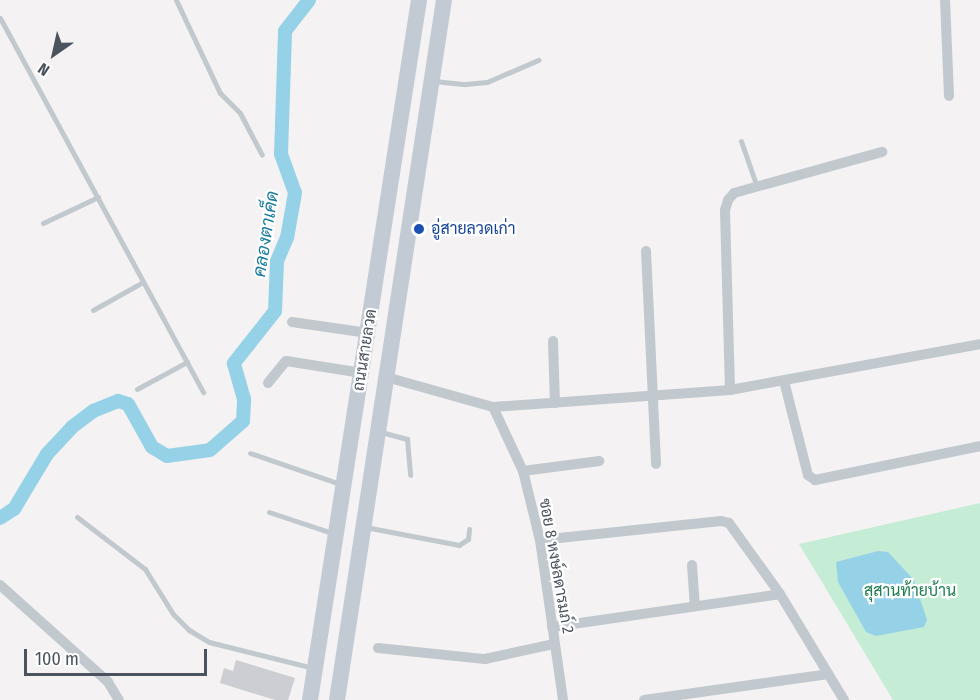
<!DOCTYPE html>
<meta charset="utf-8">
<style>
body{margin:0}
#map{position:relative;width:980px;height:700px;overflow:hidden;background:#f4f2f2;font-family:"Fira Sans Condensed",Sarabun,sans-serif}
div>[style]{position:absolute}
.green>*{inset:0;background:#c5edd6}
.water>*{inset:0;background:#96d2e7}
.canal>*{height:14px;margin:-7px;padding:0 7px;transform-origin:7px;border-radius:7px;background:#96d2e7}
.building>*{inset:0;background:#ccced4}
.service>*{height:5px;margin:-2.5px;padding:0 2.5px;transform-origin:2.5px;border-radius:2.5px;background:#c1c9cf}
.minor>*{height:10px;margin:-5px;padding:0 5px;transform-origin:5px;border-radius:5px;background:#c1c9cf}
.secondary>*{height:16px;margin:-8px;padding:0 8px;transform-origin:8px;border-radius:8px;background:#c2cad4}
.dots>*{width:16px;height:16px;translate:-50% -50%;box-sizing:border-box;border:3px solid #fff;border-radius:50%}
span{translate:-50% -50%;white-space:nowrap;text-align:center;line-height:1.15;-webkit-text-stroke:4.5px #fff;paint-order:stroke}
.transit-label{font-size:16px;color:#164399}
.left{translate:0 -50%;text-align:left}
.street-label{font-size:16px;color:#4b545e}
.park-label{font-size:16px;color:#1f7d52}
.water-label{font-size:18px;color:#177b9e;font-style:italic}
.north{position:absolute;left:24px;top:24px;width:60px;height:60px;-webkit-text-stroke:4px #fff;paint-order:stroke;rotate:214deg;font-size:16px;font-weight:700;line-height:24px;text-align:center;color:#4b545e}
.north::after{content:'';display:block;margin:auto;width:21px;height:27px;background:#4b545e;clip-path:polygon(50% 0,100% 100%,50% 72%,0 100%)}
.scale{position:absolute;left:24px;top:649px;width:183px;height:27px;box-sizing:border-box;border:3px solid #4b545e;border-top:0;padding-left:8px;font-size:18px;line-height:21px;white-space:nowrap;color:#4b545e;-webkit-text-stroke:4px #fff;paint-order:stroke}
</style>
<div id="map">
<div class="green">
<i style="clip-path:polygon(980px 503px,980px 700px,893px 700px,799px 544px)"></i>
</div>
<div class="water">
<i style="clip-path:polygon(878px 551px,888px 552px,914px 580px,927px 620px,924px 627px,876px 636px,866px 632px,838px 582px,836px 562px)"></i>
</div>
<div class="canal">
<i style="left:0;top:518px;width:17px;rotate:-33deg"></i>
<i style="left:14px;top:509px;width:64px;rotate:-59deg"></i>
<i style="left:47px;top:454px;width:37px;rotate:-47deg"></i>
<i style="left:72px;top:427px;width:26px;rotate:-37deg"></i>
<i style="left:93px;top:411px;width:27px;rotate:-22deg"></i>
<i style="left:118px;top:401px;width:10px;rotate:17deg"></i>
<i style="left:128px;top:404px;width:49px;rotate:60.8deg"></i>
<i style="left:152px;top:447px;width:17px;rotate:31deg"></i>
<i style="left:167px;top:456px;width:43px;rotate:-7.9deg"></i>
<i style="left:210px;top:450px;width:44px;rotate:-41.3deg"></i>
<i style="left:243px;top:421px;width:22px;rotate:-87deg"></i>
<i style="left:244px;top:399px;width:37px;rotate:-106deg"></i>
<i style="left:234px;top:363px;width:66px;rotate:-51.7deg"></i>
<i style="left:275px;top:311px;width:50px;rotate:-87.7deg"></i>
<i style="left:277px;top:261px;width:25px;rotate:-67deg"></i>
<i style="left:287px;top:238px;width:46px;rotate:-79.9deg"></i>
<i style="left:295px;top:193px;width:41px;rotate:-109.7deg"></i>
<i style="left:281px;top:154px;width:123px;rotate:-88.1deg"></i>
<i style="left:285px;top:31px;width:39px;rotate:-52deg"></i>
</div>
<div class="building">
<i style="clip-path:polygon(236px 660px,295px 678px,288px 700px,275px 700px,220px 683px,224px 668px,233px 671px)"></i>
</div>
<div class="service">
<i style="left:176px;top:0;width:103px;rotate:64.7deg"></i>
<i style="left:220px;top:93px;width:28px;rotate:45deg"></i>
<i style="left:240px;top:113px;width:47px;rotate:62.4deg"></i>
<i style="left:0;top:18px;width:426px;rotate:61.5deg"></i>
<i style="left:434px;top:81px;width:31px;rotate:6deg"></i>
<i style="left:465px;top:84px;width:22px;rotate:-5deg"></i>
<i style="left:487px;top:82px;width:56px;rotate:-23.3deg"></i>
<i style="left:741px;top:141px;width:49px;rotate:70.8deg"></i>
<i style="left:43px;top:223px;width:61px;rotate:-25.3deg"></i>
<i style="left:93px;top:310px;width:57px;rotate:-29.2deg"></i>
<i style="left:137px;top:389px;width:57px;rotate:-28.4deg"></i>
<i style="left:381px;top:432px;width:27px;rotate:15deg"></i>
<i style="left:407px;top:439px;width:36px;rotate:85deg"></i>
<i style="left:250px;top:453px;width:95px;rotate:19deg"></i>
<i style="left:269px;top:512px;width:66px;rotate:18.4deg"></i>
<i style="left:77px;top:517px;width:86px;rotate:37.4deg"></i>
<i style="left:145px;top:569px;width:53px;rotate:58.1deg"></i>
<i style="left:173px;top:614px;width:23px;rotate:45deg"></i>
<i style="left:189px;top:630px;width:23px;rotate:31deg"></i>
<i style="left:209px;top:642px;width:107px;rotate:14deg"></i>
<i style="left:365px;top:527px;width:96px;rotate:10.8deg"></i>
<i style="left:459px;top:545px;width:11px;rotate:-34deg"></i>
<i style="left:468px;top:539px;width:10px;rotate:-84deg"></i>
</div>
<div class="minor">
<i style="left:945px;top:0;width:96px;rotate:87.6deg"></i>
<i style="left:646px;top:251px;width:213px;rotate:87.3deg"></i>
<i style="left:292px;top:322px;width:77px;rotate:8.2deg"></i>
<i style="left:553px;top:341px;width:62px;rotate:88.2deg"></i>
<i style="left:386px;top:377px;width:111px;rotate:15.7deg"></i>
<i style="left:493px;top:407px;width:238px;rotate:-4.1deg"></i>
<i style="left:730px;top:390px;width:254px;rotate:-10.4deg"></i>
<i style="left:784px;top:381px;width:97px;rotate:75.7deg"></i>
<i style="left:808px;top:475px;width:9px;rotate:36deg"></i>
<i style="left:815px;top:480px;width:168px;rotate:-11.6deg"></i>
<i style="left:268px;top:383px;width:28px;rotate:-51deg"></i>
<i style="left:286px;top:361px;width:77px;rotate:9deg"></i>
<i style="left:730px;top:390px;width:180px;rotate:-91.6deg"></i>
<i style="left:725px;top:210px;width:10px;rotate:-73deg"></i>
<i style="left:728px;top:200px;width:9px;rotate:-49deg"></i>
<i style="left:734px;top:193px;width:154px;rotate:-15.5deg"></i>
<i style="left:493px;top:407px;width:71px;rotate:64.9deg"></i>
<i style="left:523px;top:471px;width:71px;rotate:76.2deg"></i>
<i style="left:540px;top:540px;width:162px;rotate:81.8deg"></i>
<i style="left:523px;top:471px;width:77px;rotate:-7.5deg"></i>
<i style="left:540px;top:540px;width:182px;rotate:-6deg"></i>
<i style="left:721px;top:521px;width:8px;rotate:14deg"></i>
<i style="left:729px;top:523px;width:87px;rotate:54.3deg"></i>
<i style="left:780px;top:594px;width:124px;rotate:58.9deg"></i>
<i style="left:692px;top:565px;width:39px;rotate:86deg"></i>
<i style="left:0;top:585px;width:145px;rotate:41.9deg"></i>
<i style="left:108px;top:682px;width:21px;rotate:59deg"></i>
<i style="left:552px;top:627px;width:230px;rotate:-8.2deg"></i>
<i style="left:378px;top:648px;width:108px;rotate:5.9deg"></i>
<i style="left:485px;top:659px;width:71px;rotate:-12.3deg"></i>
<i style="left:644px;top:700px;width:186px;rotate:-8deg"></i>
</div>
<div class="secondary">
<i style="left:310px;top:700px;width:708px;rotate:-81.15deg"></i>
<i style="left:337px;top:700px;width:708px;rotate:-81.31deg"></i>
</div>
<div class="dots">
<i style="left:419px;top:229px;background:#1a4fb4"></i>
</div>
<div class="transit-label">
<span class="left" style="left:431px;top:229px">อู่สายลวดเก่า</span>
</div>
<div class="street-label">
<span style="left:365px;top:350px;rotate:-81deg">ถนนสายลวด</span>
<span style="left:556px;top:566px;rotate:80deg">ซอย 8 หงษ์ลดารมภ์ 2</span>
</div>
<div class="park-label">
<span style="left:910px;top:591px">สุสานท้ายบ้าน</span>
</div>
<div class="water-label">
<span style="left:266px;top:234px;rotate:-81deg">คลองตาเค็ด</span>
</div>
<div class="north">N</div>
<div class="scale">100 m</div>
</div>
